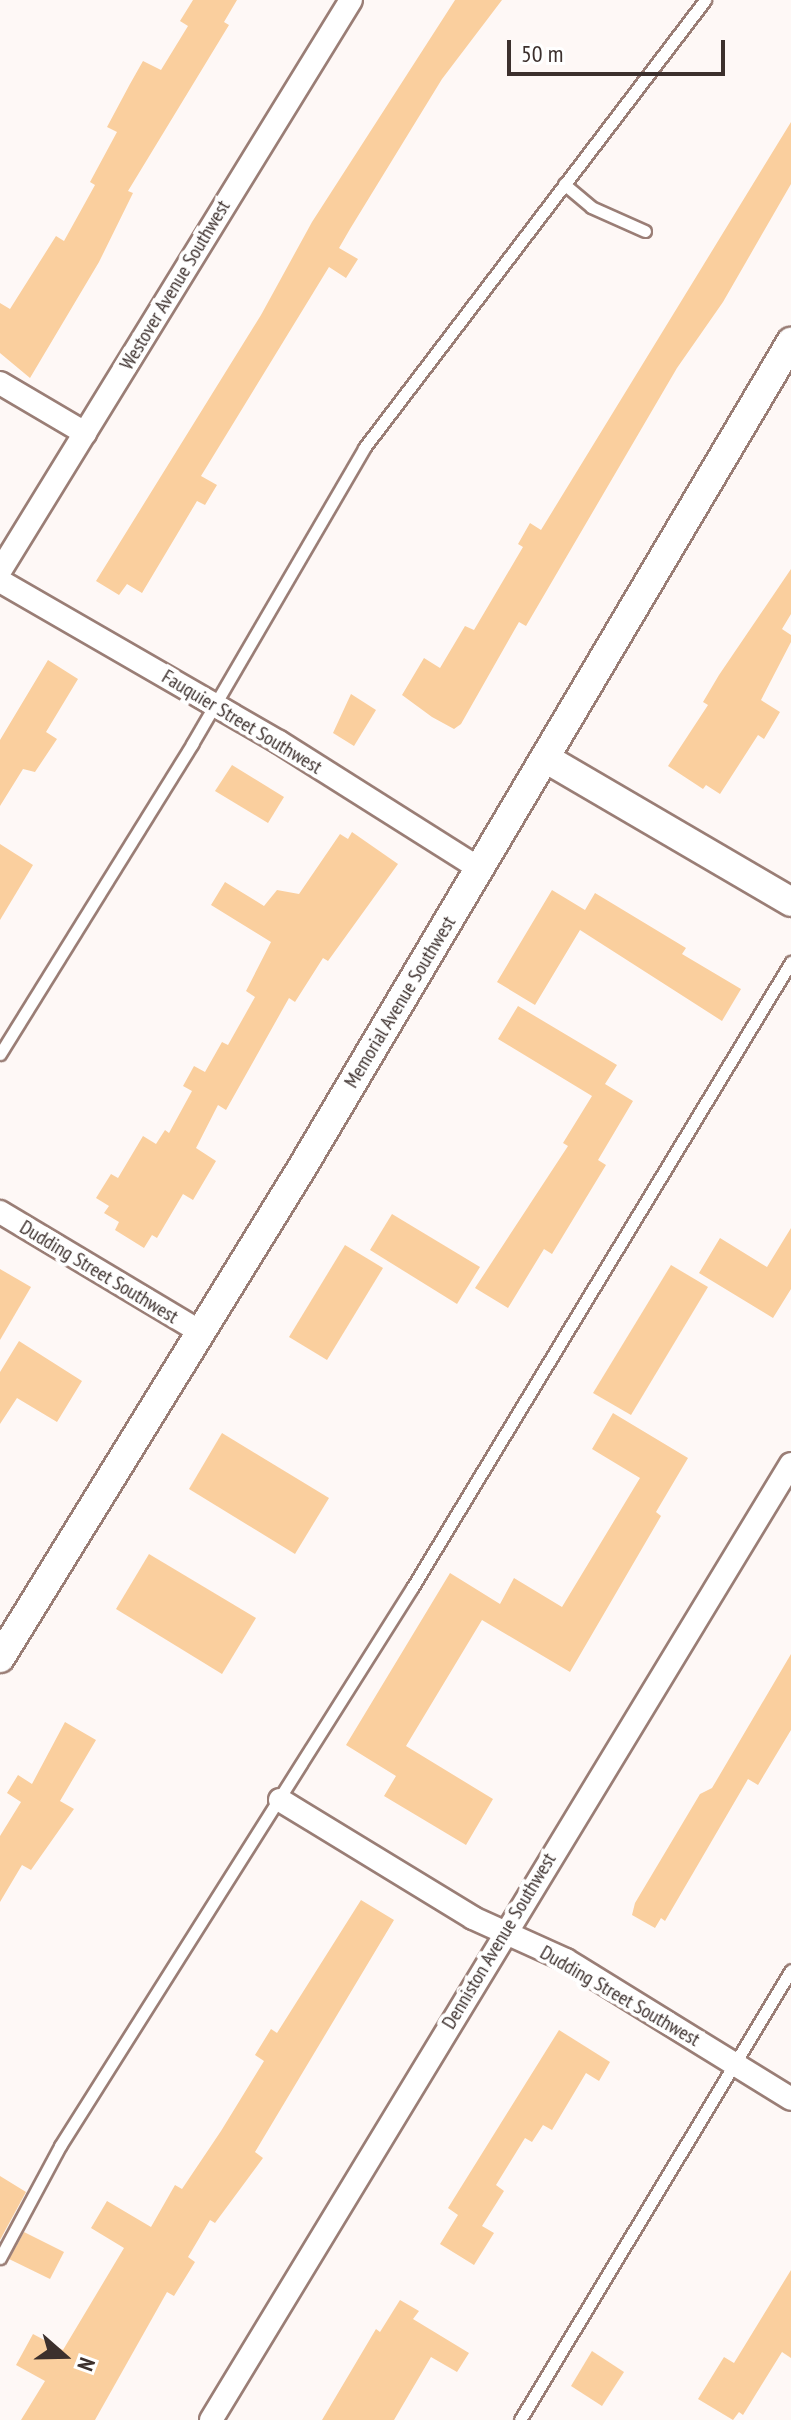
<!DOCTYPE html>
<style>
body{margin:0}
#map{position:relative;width:791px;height:2420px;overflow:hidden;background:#fef8f6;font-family:"PT Sans Narrow",sans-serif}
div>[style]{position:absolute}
.building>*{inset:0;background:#facf9e}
.roads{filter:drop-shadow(2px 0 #9a7e76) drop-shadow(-2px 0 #9a7e76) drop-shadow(0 2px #9a7e76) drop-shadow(0 -2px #9a7e76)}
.service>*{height:11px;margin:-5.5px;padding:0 5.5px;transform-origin:5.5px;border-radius:5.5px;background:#fff}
.minor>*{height:22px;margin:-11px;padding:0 11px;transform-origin:11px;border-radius:11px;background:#fff}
.tertiary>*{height:28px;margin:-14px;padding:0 14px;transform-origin:14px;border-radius:14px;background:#fff}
span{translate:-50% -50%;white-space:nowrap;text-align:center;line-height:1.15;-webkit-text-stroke:8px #fff;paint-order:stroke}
.street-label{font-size:20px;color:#3c302d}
.north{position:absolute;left:24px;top:2316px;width:80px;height:80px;-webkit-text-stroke:6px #fff;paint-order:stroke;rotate:110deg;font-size:22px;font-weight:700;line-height:32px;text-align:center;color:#3c302d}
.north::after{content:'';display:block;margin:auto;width:28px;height:36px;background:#3c302d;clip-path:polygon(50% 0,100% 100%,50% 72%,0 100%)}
.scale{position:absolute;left:507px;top:40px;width:218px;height:36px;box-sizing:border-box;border:4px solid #3c302d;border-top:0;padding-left:10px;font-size:24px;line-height:28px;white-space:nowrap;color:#3c302d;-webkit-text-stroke:6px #fff;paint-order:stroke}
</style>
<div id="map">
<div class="building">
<i style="clip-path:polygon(193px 0,237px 0,224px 22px,229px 25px,128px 191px,133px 193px,99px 262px,30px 378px,0 353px,0 303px,10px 309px,56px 236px,64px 241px,95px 185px,90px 182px,117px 132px,107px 127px,130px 84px,143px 61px,161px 70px,188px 26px,180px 21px)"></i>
<i style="clip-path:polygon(455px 0,502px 0,442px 79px,350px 229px,339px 248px,358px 259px,346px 278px,329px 267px,201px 476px,217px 485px,205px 505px,197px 501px,142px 593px,127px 584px,119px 595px,96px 581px,261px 315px,312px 222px)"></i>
<i style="clip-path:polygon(791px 122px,791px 184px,723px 302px,677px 368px,526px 626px,519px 622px,461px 724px,454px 729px,432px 717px,402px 695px,424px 658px,440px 668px,465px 626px,474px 630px,523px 547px,518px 544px,530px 523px,541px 530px)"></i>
<i style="clip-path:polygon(791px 569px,791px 614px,782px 629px,791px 635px,791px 642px,761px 700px,780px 712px,764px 739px,758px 735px,720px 794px,706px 785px,703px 789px,668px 766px,708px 705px,703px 702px,719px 675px)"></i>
<i style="clip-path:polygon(48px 660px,78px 679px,46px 732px,57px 739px,35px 772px,23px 769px,0 806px,0 740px)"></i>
<i style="clip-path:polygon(351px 694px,376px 710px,354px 746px,333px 733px)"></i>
<i style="clip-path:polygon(232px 765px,284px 797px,268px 823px,215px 791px)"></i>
<i style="clip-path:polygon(352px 832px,398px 864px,328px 961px,323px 958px,295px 1002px,289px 998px,226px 1110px,218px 1105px,196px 1148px,216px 1161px,193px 1200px,183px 1194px,157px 1238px,152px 1235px,144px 1248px,115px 1230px,119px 1222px,104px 1213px,109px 1206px,96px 1198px,111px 1174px,118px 1178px,143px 1136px,156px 1144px,165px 1130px,169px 1133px,192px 1091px,183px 1086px,194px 1066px,205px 1072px,222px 1042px,228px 1045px,255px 997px,246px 991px,271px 942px,211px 905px,225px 882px,264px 906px,277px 890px,299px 894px,340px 834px,348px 839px)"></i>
<i style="clip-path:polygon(0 844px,33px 865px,0 920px)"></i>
<i style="clip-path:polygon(552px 890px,585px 910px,595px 893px,686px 948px,682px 954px,741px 989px,722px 1021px,580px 930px,535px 1005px,497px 982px)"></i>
<i style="clip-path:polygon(518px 1006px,617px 1065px,605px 1084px,633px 1101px,598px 1160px,606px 1165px,552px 1254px,544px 1249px,508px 1308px,475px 1288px,568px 1146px,563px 1143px,592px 1096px,498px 1039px)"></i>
<i style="clip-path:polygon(392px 1214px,480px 1267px,457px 1304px,370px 1250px)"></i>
<i style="clip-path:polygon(791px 1228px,791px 1289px,773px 1318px,699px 1273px,720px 1238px,767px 1267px)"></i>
<i style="clip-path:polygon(345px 1245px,383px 1268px,327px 1360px,289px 1337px)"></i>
<i style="clip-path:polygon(671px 1265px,708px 1287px,631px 1415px,593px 1393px)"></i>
<i style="clip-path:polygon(0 1269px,31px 1287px,0 1340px)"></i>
<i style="clip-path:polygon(19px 1341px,82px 1381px,57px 1422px,17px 1398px,0 1424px,0 1372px)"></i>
<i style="clip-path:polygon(613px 1413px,688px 1458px,656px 1512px,661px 1516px,570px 1672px,482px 1620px,406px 1746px,493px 1799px,466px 1845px,384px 1796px,396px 1776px,346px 1745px,450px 1573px,500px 1604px,514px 1578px,562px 1607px,640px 1478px,592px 1449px)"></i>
<i style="clip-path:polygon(222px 1433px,329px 1498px,295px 1554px,189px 1489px)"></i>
<i style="clip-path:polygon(149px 1554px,256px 1618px,222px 1674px,116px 1609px)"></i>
<i style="clip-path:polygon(791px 1654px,791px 1730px,758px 1785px,748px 1779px,665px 1921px,661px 1918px,655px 1928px,632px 1915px,635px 1903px,700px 1794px,712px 1788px)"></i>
<i style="clip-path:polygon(65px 1722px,96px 1740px,60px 1801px,74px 1809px,31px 1870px,22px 1865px,0 1902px,0 1836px,21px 1802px,7px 1793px,18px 1775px,32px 1784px)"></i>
<i style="clip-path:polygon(361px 1900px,394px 1920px,255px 2152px,263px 2158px,215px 2223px,210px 2220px,188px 2257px,195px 2262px,174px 2296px,167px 2292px,95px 2420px,21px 2420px,45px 2381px,16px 2365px,33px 2334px,63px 2350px,124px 2248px,91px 2228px,107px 2201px,151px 2227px,175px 2185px,182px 2189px,221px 2131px,264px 2061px,255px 2055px,271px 2029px,277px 2033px)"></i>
<i style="clip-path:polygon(559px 2030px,610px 2062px,599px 2081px,586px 2073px,552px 2130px,543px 2125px,532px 2142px,525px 2138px,496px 2185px,504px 2191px,482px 2226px,494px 2233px,474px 2265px,440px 2244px,458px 2215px,448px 2208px)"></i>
<i style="clip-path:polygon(0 2176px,26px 2192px,0 2240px)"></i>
<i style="clip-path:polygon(24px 2232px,64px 2252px,50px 2279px,9px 2259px)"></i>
<i style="clip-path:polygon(791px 2270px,791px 2358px,782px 2352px,743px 2415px,739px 2412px,733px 2420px,698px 2399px,724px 2357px,734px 2363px)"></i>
<i style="clip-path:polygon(400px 2300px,419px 2311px,413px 2319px,469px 2353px,457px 2372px,431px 2357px,394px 2420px,322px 2420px,376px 2329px,380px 2332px)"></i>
<i style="clip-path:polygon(592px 2351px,624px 2372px,602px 2406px,571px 2386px)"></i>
</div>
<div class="roads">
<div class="service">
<i style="left:564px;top:184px;width:35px;rotate:40deg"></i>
<i style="left:591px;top:207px;width:59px;rotate:24deg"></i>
<i style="left:0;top:1054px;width:365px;rotate:-58.2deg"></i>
<i style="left:192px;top:744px;width:342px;rotate:-59.8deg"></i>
<i style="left:364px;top:448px;width:563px;rotate:-52.72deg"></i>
<i style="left:0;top:2258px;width:127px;rotate:-61.8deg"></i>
<i style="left:60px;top:2146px;width:660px;rotate:-57.76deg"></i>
<i style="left:412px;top:1588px;width:732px;rotate:-58.81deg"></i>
<i style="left:520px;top:2420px;width:525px;rotate:-58.94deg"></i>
</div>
<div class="minor">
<i style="left:0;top:383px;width:99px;rotate:30.5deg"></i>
<i style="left:0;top:571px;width:670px;rotate:-58.42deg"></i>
<i style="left:0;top:581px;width:322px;rotate:30deg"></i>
<i style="left:279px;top:742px;width:238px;rotate:32.3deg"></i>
<i style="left:0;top:1212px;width:232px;rotate:30.9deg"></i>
<i style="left:280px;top:1800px;width:226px;rotate:31.4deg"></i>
<i style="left:473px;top:1918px;width:102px;rotate:24.3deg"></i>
<i style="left:566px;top:1960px;width:264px;rotate:31.7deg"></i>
<i style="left:211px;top:2420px;width:1118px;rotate:-58.76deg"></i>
</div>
<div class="tertiary">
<i style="left:545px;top:758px;width:285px;rotate:30.3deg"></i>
<i style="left:0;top:1658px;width:578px;rotate:-58.37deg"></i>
<i style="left:303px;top:1166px;width:958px;rotate:-59.36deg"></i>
</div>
</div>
<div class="street-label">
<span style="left:175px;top:285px;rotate:-59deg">Westover Avenue Southwest</span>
<span style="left:242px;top:722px;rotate:31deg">Fauquier Street Southwest</span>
<span style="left:400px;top:1002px;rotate:-59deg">Memorial Avenue Southwest</span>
<span style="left:99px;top:1272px;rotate:31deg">Dudding Street Southwest</span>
<span style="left:499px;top:1941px;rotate:-59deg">Denniston Avenue Southwest</span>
<span style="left:620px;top:1996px;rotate:30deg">Dudding Street Southwest</span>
</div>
<div class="north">N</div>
<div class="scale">50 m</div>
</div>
